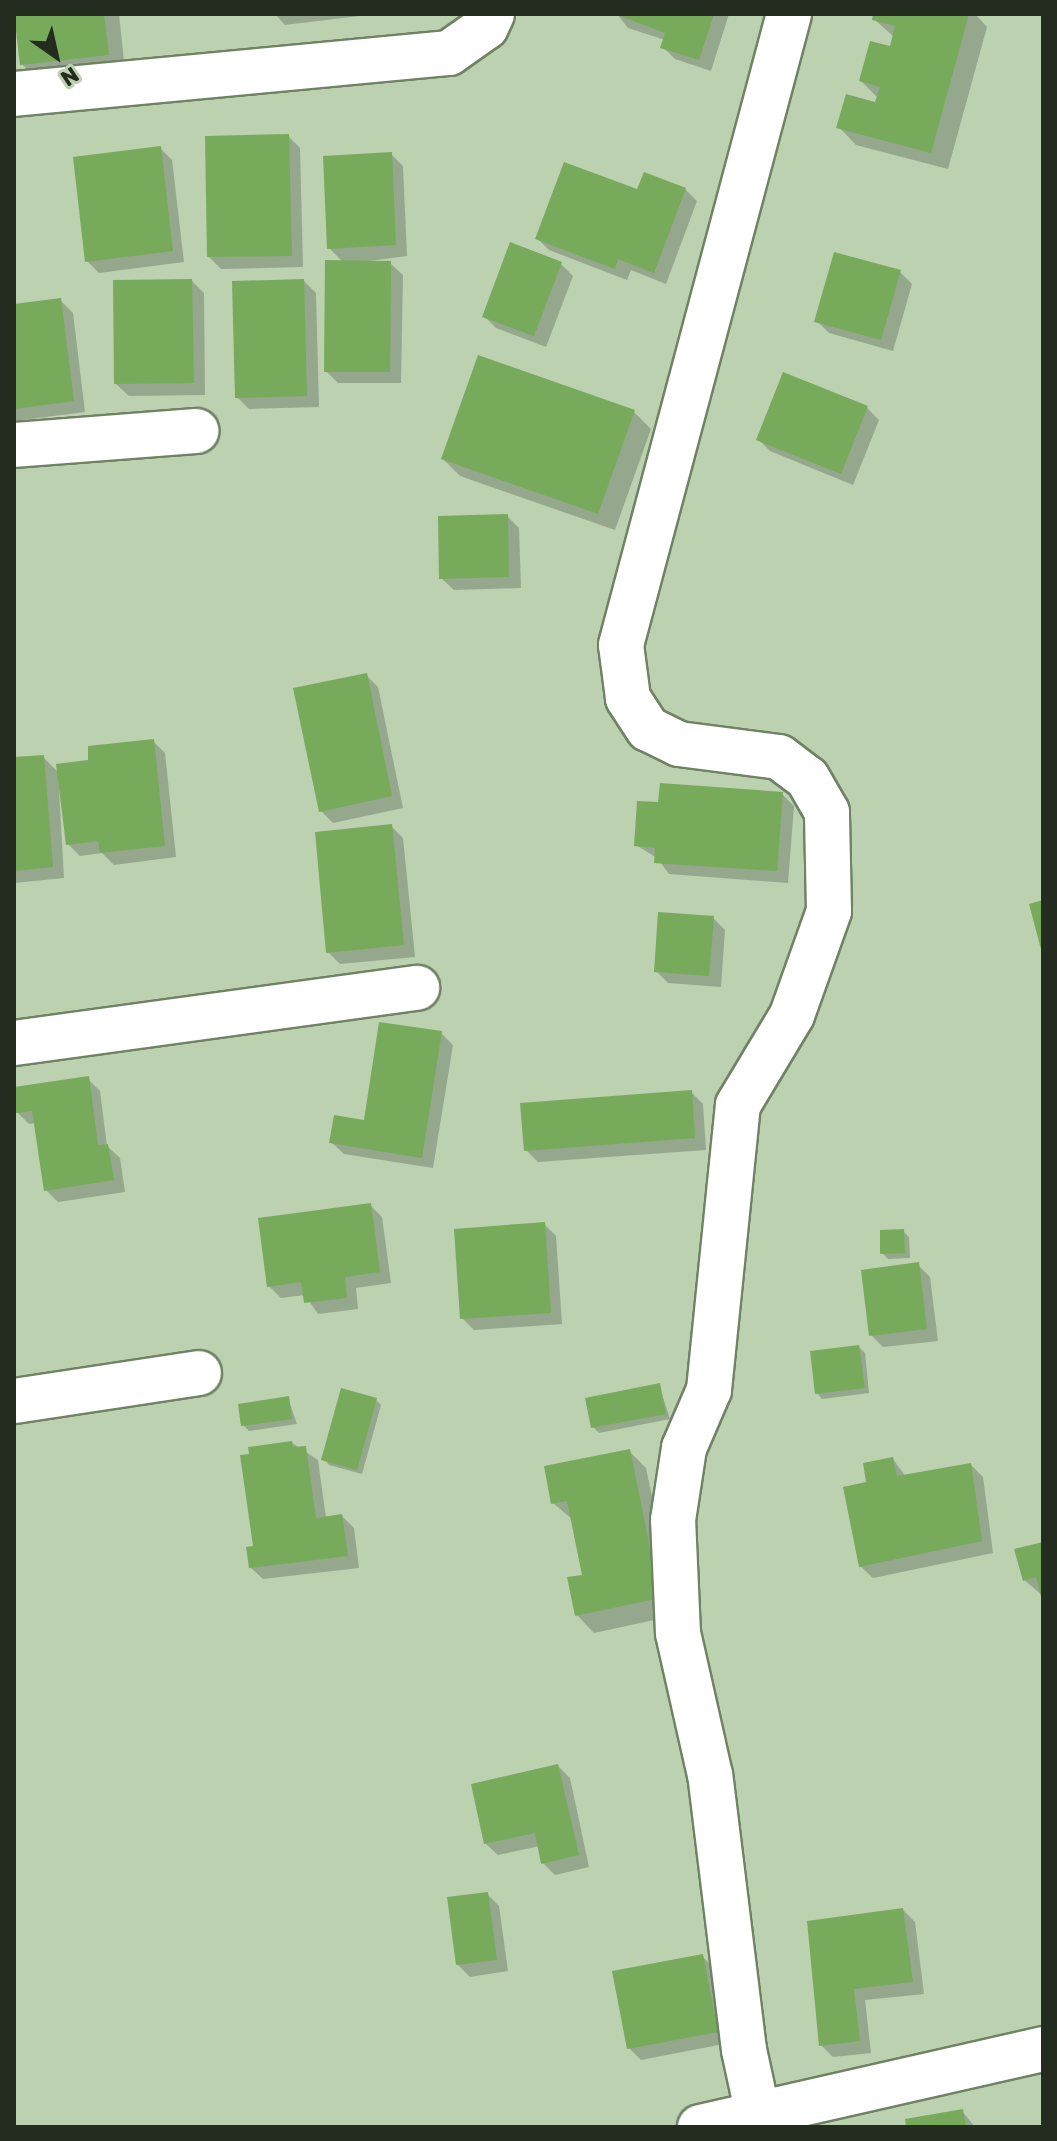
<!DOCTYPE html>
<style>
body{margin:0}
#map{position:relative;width:1057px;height:2141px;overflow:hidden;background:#bbd1b0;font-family:Rubik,sans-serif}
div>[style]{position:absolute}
.shadow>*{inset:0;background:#0003}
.building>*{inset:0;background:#78aa5c}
.roads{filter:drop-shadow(2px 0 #6f8364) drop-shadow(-2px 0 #6f8364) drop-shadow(0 2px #6f8364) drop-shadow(0 -2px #6f8364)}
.minor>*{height:44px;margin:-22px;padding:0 22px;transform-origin:22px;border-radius:22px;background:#fff}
span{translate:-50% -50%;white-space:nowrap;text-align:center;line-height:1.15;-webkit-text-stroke:6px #bbd1b0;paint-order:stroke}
.frame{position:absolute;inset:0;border:16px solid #242c1f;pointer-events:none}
.north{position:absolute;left:16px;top:16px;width:80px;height:80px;-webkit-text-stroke:6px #bbd1b0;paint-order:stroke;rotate:146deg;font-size:22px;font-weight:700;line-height:32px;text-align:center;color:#242c1f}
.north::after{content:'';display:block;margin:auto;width:28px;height:36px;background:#242c1f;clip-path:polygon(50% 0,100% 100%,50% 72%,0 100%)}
</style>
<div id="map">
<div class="shadow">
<i style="clip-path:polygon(16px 14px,119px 14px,125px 71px,39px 82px,22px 64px)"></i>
<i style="clip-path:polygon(275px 14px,376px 14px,285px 25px)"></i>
<i style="clip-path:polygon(617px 14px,729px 14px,711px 71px,675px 59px,663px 47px,665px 40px,628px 28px)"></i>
<i style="clip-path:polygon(876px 14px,975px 14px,987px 27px,948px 169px,856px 145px,839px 127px,877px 104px,878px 98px,861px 81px,891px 49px,894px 37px,874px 19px)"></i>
<i style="clip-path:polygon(288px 136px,300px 148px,303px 267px,221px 269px,209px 257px)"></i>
<i style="clip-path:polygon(160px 148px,172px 160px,184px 262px,99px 273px,87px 261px)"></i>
<i style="clip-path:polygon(391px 154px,403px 166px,407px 256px,353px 263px,390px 263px,403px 275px,401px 383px,338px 383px,326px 371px,344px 263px,329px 248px)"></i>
<i style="clip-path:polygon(685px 189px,697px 201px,666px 284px,631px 270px,627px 280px,549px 250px,537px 238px,638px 192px)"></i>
<i style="clip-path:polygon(561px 264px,573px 276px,546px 347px,496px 328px,484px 316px)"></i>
<i style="clip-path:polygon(900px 272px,912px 284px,893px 351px,829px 333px,817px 321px)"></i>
<i style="clip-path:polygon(192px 281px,204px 293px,205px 395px,129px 396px,116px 384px)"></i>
<i style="clip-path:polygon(304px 281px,316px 293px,319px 407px,249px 409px,237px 397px)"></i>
<i style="clip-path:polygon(61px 301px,73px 313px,85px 412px,15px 421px,14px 306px)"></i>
<i style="clip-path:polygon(867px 408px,879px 420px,853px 485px,770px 451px,758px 439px)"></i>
<i style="clip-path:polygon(634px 412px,651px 429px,615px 530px,460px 476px,443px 459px)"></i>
<i style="clip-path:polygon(507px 516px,519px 528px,521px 588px,454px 590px,441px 578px)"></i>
<i style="clip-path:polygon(366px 675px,378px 687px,403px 808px,333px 823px,321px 811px)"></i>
<i style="clip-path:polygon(153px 741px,165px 753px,176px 857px,114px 865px,102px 853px,80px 856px,68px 844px,91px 762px)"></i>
<i style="clip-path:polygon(43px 757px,58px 772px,64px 878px,14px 883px,14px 759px)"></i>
<i style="clip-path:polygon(782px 794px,794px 806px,788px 883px,669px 874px,657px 858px,636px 845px,660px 804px)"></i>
<i style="clip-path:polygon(391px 826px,403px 838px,415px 957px,340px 964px,328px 952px)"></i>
<i style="clip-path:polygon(713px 918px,725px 930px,721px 987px,668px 983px,656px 971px)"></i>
<i style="clip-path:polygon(441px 1033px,453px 1045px,433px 1168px,344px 1154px,331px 1142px,365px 1122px)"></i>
<i style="clip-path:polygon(88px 1079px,100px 1091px,107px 1146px,120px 1158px,125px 1192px,58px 1202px,46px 1190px,36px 1123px,29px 1124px,17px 1112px)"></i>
<i style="clip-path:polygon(691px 1092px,703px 1104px,706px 1150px,538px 1162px,526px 1150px)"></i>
<i style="clip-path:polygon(370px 1205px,382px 1217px,391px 1283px,356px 1288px,358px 1309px,318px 1314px,305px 1295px,281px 1298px,269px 1286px)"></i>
<i style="clip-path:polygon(544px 1224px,556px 1236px,562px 1324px,474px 1330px,462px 1318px)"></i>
<i style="clip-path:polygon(903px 1231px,909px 1237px,910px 1258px,888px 1259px,882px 1253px)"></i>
<i style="clip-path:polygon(918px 1265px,930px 1277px,938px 1341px,883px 1347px,871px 1335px)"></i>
<i style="clip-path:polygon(859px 1347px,865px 1353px,869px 1393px,822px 1399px,817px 1393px)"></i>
<i style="clip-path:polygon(659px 1385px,670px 1419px,599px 1433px,593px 1427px)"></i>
<i style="clip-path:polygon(288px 1398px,297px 1424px,249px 1431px,243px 1425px)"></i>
<i style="clip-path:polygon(376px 1400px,381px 1405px,362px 1474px,329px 1465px,324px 1459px)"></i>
<i style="clip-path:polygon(292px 1443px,318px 1460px,326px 1518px,342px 1516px,354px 1528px,359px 1568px,263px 1579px,250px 1567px)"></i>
<i style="clip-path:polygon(629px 1451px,646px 1468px,677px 1615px,594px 1633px,577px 1615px,585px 1576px,573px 1520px,553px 1503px)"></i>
<i style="clip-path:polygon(893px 1459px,906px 1477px,971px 1465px,983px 1477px,993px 1553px,873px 1578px,860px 1566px,869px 1484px)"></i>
<i style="clip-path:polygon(1043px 1544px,1043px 1596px,1024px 1580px)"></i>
<i style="clip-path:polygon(558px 1766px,570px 1778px,589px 1867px,555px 1875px,543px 1863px,540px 1846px,498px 1855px,485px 1843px)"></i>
<i style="clip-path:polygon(487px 1894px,499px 1906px,508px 1971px,470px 1977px,458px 1965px)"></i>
<i style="clip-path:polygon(903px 1910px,915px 1922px,924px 1994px,865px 2000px,871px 2053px,833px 2057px,821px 2045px,809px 1922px)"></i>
<i style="clip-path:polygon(702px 1956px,714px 1968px,729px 2043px,641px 2060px,629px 2048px)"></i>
<i style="clip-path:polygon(962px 2111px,975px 2127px,908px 2127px)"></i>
</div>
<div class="building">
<i style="clip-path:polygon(14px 14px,104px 14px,109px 55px,20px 65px)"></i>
<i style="clip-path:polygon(615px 14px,714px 14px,699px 60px,660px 48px,665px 33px)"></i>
<i style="clip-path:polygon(873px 14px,969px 14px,931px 153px,836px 128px,846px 94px,875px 102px,880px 87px,859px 81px,870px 41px,890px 46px,895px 26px,872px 20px)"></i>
<i style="clip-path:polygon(289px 134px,292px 256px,207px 257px,205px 136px)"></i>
<i style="clip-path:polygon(161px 146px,173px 251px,85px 262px,73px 157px)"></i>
<i style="clip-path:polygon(392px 152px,396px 245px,327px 249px,323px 156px)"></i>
<i style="clip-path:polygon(564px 162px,637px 189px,644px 172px,686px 188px,654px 273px,618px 259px,615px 269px,535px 239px)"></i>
<i style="clip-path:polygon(510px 242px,562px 262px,534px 336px,482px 317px)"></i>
<i style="clip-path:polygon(834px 252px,901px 270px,881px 340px,814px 322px)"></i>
<i style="clip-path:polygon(325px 260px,391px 261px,390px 372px,324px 372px)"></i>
<i style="clip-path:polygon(192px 279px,194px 383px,114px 384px,113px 280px)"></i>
<i style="clip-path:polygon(304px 279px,307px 396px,235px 398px,232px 281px)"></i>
<i style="clip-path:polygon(61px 298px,74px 401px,14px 409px,14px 304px)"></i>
<i style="clip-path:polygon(478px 355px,635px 410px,598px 514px,441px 459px)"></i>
<i style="clip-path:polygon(783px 372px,868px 406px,841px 474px,756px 440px)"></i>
<i style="clip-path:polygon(508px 514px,509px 577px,439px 579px,438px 516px)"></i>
<i style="clip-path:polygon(367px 673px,392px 796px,319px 812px,293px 688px)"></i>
<i style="clip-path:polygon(154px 739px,165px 846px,100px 853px,98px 841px,66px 845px,56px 764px,88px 760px,88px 746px)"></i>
<i style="clip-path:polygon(44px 755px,53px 867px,14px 871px,14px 757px)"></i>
<i style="clip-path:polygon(660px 783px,783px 792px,777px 871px,654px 863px,655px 848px,634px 846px,637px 801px,658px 802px)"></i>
<i style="clip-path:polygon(392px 824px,404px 945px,326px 953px,315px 832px)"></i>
<i style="clip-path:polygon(1043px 900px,1043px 953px,1042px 953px,1029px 904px)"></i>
<i style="clip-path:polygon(658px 912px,714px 916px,709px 976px,654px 972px)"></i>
<i style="clip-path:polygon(379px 1022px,442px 1031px,422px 1158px,329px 1143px,334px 1115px,364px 1120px)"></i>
<i style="clip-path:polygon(89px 1076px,98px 1145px,108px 1144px,114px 1180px,44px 1191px,32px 1111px,16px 1113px,14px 1087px)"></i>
<i style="clip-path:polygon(692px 1090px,695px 1138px,524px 1151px,520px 1103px)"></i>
<i style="clip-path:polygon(371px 1203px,380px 1272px,345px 1277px,347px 1298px,304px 1303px,301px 1282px,267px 1287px,258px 1218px)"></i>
<i style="clip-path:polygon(545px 1222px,551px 1313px,460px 1319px,454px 1229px)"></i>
<i style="clip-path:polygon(904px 1229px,905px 1253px,880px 1254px,880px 1230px)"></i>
<i style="clip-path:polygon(919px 1262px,927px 1329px,869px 1336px,861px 1270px)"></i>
<i style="clip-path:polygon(859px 1345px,865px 1388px,815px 1394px,810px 1351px)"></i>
<i style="clip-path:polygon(660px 1383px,666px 1414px,591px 1428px,585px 1398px)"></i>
<i style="clip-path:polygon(341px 1388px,377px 1398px,357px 1470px,321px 1460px)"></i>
<i style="clip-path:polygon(289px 1396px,292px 1419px,241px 1426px,238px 1404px)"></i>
<i style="clip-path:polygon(292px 1441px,293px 1447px,306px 1446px,316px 1518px,342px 1514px,348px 1556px,249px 1568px,246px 1547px,253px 1546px,240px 1455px,249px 1454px,248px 1447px)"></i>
<i style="clip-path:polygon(630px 1449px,660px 1598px,575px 1616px,567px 1577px,582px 1575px,567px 1501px,551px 1504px,544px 1466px)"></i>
<i style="clip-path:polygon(893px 1457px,897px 1476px,971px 1463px,982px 1541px,859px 1567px,843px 1487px,866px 1482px,863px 1463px)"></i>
<i style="clip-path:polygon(1043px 1542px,1043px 1600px,1042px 1600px,1036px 1577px,1023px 1581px,1014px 1549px)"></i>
<i style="clip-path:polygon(558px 1764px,579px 1855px,541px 1864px,535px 1833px,484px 1844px,471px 1784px)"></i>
<i style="clip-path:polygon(488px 1892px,497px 1960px,456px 1965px,447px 1897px)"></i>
<i style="clip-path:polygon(903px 1908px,913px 1982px,854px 1989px,860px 2041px,819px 2046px,807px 1921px)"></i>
<i style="clip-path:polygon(703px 1954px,718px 2032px,627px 2049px,612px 1971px)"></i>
<i style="clip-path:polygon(963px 2109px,966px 2127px,906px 2127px,905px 2119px)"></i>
</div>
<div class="roads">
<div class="minor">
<i style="left:14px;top:94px;width:437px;rotate:-5.4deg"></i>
<i style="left:449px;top:53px;width:45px;rotate:-35.1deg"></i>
<i style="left:486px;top:27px;width:14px;rotate:-65deg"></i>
<i style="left:14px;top:445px;width:183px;rotate:-4.4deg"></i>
<i style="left:14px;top:1043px;width:407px;rotate:-7.8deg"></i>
<i style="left:14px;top:1401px;width:187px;rotate:-8.6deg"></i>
<i style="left:757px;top:2110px;width:61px;rotate:-102.2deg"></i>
<i style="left:744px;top:2050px;width:277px;rotate:-97deg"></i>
<i style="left:710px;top:1775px;width:146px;rotate:-102.7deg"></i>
<i style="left:678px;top:1633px;width:113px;rotate:-92.5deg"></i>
<i style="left:673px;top:1520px;width:73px;rotate:-81.3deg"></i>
<i style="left:684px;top:1448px;width:63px;rotate:-66.7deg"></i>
<i style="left:709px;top:1390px;width:286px;rotate:-84.2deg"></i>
<i style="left:738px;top:1105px;width:105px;rotate:-59deg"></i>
<i style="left:792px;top:1015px;width:110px;rotate:-70.4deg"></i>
<i style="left:829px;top:911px;width:99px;rotate:-91.2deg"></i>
<i style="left:827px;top:812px;width:39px;rotate:-120deg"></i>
<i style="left:807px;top:778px;width:35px;rotate:-143deg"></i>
<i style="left:779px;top:757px;width:101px;rotate:-172.6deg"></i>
<i style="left:679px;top:744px;width:34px;rotate:-154deg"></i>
<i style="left:648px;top:729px;width:37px;rotate:-123deg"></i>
<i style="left:628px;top:698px;width:53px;rotate:-97.5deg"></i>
<i style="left:621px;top:645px;width:653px;rotate:-75.09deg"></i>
<i style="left:700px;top:2127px;width:352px;rotate:-12.8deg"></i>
</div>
</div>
<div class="frame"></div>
<div class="north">N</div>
</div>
